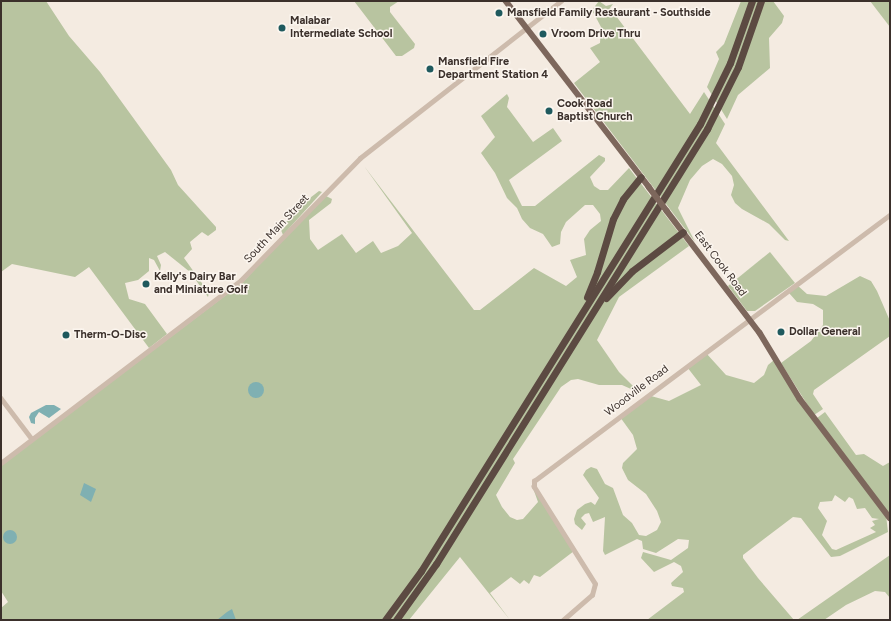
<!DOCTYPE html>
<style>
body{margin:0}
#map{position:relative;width:891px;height:621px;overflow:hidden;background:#f4ebe1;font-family:Figtree,sans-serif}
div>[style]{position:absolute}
.green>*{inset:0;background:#b8c4a0}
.water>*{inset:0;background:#7fb0b2}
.round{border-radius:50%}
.minor>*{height:4.5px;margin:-2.25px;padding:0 2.25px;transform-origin:2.25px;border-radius:2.25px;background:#cdbbac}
.major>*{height:5.5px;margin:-2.75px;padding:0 2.75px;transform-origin:2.75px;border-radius:2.75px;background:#7d675c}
.highway>*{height:7px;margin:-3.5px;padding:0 3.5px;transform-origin:3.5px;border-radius:3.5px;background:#5c4a42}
.major-bridge>*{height:5.5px;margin:-2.75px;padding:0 2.75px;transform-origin:2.75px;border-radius:2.75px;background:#7d675c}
.dots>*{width:11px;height:11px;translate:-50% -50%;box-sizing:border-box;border:2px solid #fbf5ee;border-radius:50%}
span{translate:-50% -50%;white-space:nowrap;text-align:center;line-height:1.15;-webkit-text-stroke:3px #fbf5ee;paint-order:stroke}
.poi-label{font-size:11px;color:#3b302b;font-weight:700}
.left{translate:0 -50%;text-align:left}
.street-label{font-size:11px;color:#3b302b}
.frame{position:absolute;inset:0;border:2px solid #3b302b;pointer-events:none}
</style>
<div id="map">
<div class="green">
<i style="clip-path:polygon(1px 1px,46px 1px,69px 36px,100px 72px,171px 170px,178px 185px,216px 227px,216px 230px,208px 236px,202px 232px,190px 242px,192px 249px,184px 258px,209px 293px,208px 297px,190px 272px,165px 252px,157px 256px,161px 265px,160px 271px,154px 260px,149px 258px,149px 271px,138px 280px,125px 283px,129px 299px,145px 304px,167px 334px,149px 348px,89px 267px,75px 277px,12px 264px,1px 272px)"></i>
<i style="clip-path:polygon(354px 1px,399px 1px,390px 7px,390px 12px,415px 44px,414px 48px,402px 56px,396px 56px)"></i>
<i style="clip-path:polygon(599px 1px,606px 6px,613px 4px,610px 8px,690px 114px,704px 92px,725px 124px,716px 143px,789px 241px,785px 240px,769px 224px,742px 209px,735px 203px,731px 195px,734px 185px,732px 176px,722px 164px,713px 159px,702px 166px,690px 180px,678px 208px,695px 242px,574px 83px,600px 62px,590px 48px,600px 43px,601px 27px,592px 10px)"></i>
<i style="clip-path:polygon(741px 1px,773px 1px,784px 16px,782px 23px,769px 38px,770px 68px,738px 95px,727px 119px,707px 87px,719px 59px,716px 52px,724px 44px)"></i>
<i style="clip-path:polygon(870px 1px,890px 1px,890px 27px)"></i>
<i style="clip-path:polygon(507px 94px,509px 98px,507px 107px,533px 142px,553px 128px,562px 141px,509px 180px,522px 206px,535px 206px,599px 155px,605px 158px,605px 161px,590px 177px,594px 186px,600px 190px,608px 190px,629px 168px,689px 246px,619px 297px,597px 340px,619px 372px,640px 393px,637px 396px,631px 389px,622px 385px,599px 385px,578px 379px,571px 380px,561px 387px,513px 459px,515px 463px,496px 495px,502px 507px,510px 517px,517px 520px,523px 519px,538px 502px,533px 488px,574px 551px,540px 577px,534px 575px,529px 584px,524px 580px,520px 584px,511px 577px,490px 593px,510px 620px,460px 557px,409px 620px,1px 620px,1px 608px,8px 602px,1px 591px,1px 465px,242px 283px,324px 195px,332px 199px,331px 203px,309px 220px,310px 239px,318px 250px,342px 234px,356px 253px,373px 241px,381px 253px,398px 246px,412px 233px,364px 166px,474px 310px,480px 310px,534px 268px,566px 286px,577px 277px,570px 260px,586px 255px,584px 239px,590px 230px,601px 221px,600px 214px,593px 205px,585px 205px,566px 222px,561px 232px,560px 244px,552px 247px,543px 234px,530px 228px,522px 219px,517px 208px,507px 198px,495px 173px,481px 153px,495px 137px,481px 116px)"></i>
<i style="clip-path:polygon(319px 191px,322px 192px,283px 235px,281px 230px,293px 211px)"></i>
<i style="clip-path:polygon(770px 252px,795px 283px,755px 311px,747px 311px,728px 286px)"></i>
<i style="clip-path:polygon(860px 276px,871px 281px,877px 291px,890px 321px,890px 336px,814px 390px,813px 394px,823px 409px,814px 415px,781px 363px,811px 341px,823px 325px,823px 310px,813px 304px,797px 302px,789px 293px,797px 285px,807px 294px,826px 296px)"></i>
<i style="clip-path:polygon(evenodd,706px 353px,726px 375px,754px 383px,764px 375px,768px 365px,774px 360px,886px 515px,888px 532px,840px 556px,831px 557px,801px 518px,793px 517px,743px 555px,743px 558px,758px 578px,794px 620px,647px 620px,684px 592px,683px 588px,672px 586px,671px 583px,683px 572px,681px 566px,674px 562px,654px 572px,641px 558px,643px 552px,671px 560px,688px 548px,689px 540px,678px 539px,656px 553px,643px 549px,642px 541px,637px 539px,605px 555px,603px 551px,605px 517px,593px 522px,589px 513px,585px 514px,581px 518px,586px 524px,582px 530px,575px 524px,574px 519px,577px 510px,585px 504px,591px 502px,595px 505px,599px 498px,583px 475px,586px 470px,591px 467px,597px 469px,605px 484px,613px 488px,623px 515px,632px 523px,639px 535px,646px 536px,657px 530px,661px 522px,657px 511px,646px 494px,628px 480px,622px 468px,623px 463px,637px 449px,633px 435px,620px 417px,651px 396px,669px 401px,701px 385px,687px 367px,706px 353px,835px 495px,845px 502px,849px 497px,853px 499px,857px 509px,865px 508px,872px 518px,879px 519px,872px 521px,875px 525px,870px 528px,876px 532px,836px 550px,832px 549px,822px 535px,827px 521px,818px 508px,820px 502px,832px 501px,835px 495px)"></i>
<i style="clip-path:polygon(825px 412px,856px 455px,864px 454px,883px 466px,890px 462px,890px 515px,817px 418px)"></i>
<i style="clip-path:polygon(890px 555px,890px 598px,885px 592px,875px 591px,846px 605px,824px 620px,797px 620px)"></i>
</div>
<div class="water">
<i class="round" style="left:248px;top:382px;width:16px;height:16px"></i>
<i style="clip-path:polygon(46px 405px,54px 405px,61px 409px,49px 418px,39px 412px,35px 418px,35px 424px,31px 423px,29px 417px,31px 413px)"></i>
<i style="clip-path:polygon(84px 483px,96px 489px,91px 502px,80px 495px)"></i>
<i class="round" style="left:3px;top:530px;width:14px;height:14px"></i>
<i style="clip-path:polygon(232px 609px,236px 620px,217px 620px,227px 612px)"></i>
</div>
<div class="minor">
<i style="left:1px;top:398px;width:51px;rotate:52.9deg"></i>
<i style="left:1px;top:463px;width:302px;rotate:-37.3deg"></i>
<i style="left:241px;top:280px;width:170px;rotate:-45.7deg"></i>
<i style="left:360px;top:158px;width:255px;rotate:-38deg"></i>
<i style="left:563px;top:620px;width:38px;rotate:-41deg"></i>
<i style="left:592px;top:595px;width:11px;rotate:-75deg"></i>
<i style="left:595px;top:584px;width:115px;rotate:-122.2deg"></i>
<i style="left:534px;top:487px;width:6px;rotate:-90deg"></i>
<i style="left:534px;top:481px;width:444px;rotate:-36.8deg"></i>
</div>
<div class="major">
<i style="left:506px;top:1px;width:235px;rotate:52.4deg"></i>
<i style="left:667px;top:211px;width:153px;rotate:52.7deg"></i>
<i style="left:760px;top:333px;width:77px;rotate:58.8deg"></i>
<i style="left:800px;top:399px;width:149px;rotate:52.9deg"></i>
</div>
<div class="highway">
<i style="left:587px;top:297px;width:27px;rotate:-68deg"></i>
<i style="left:597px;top:272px;width:55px;rotate:-73.2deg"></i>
<i style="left:613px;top:219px;width:22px;rotate:-63deg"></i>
<i style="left:623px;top:199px;width:28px;rotate:-51deg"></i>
<i style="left:606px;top:298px;width:37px;rotate:-46deg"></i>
<i style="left:632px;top:271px;width:64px;rotate:-37.4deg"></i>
<i style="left:385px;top:620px;width:61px;rotate:-53.7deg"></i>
<i style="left:421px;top:571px;width:527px;rotate:-58.03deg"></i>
<i style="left:700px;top:124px;width:68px;rotate:-63.8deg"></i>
<i style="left:730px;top:63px;width:66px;rotate:-70.5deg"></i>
<i style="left:396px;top:620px;width:69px;rotate:-54.5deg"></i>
<i style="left:436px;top:564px;width:513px;rotate:-58.08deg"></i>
<i style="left:707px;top:129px;width:69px;rotate:-63.4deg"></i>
<i style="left:738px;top:67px;width:70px;rotate:-70.8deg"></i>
</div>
<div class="major-bridge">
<i style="left:649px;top:187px;width:30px;rotate:53deg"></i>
</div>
<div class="dots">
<i style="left:499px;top:13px;background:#1f5a5e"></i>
<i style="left:282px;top:28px;background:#1f5a5e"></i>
<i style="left:543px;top:34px;background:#1f5a5e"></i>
<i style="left:430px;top:69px;background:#1f5a5e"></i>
<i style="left:549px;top:111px;background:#1f5a5e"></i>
<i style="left:146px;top:284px;background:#1f5a5e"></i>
<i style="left:781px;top:332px;background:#1f5a5e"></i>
<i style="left:66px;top:335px;background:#1f5a5e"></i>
</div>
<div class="poi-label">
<span class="left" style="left:507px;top:13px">Mansfield Family Restaurant - Southside</span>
<span class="left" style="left:290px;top:28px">Malabar<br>Intermediate School</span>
<span class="left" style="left:551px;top:34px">Vroom Drive Thru</span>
<span class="left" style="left:438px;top:69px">Mansfield Fire<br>Department Station 4</span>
<span class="left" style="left:557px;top:111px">Cook Road<br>Baptist Church</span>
<span class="left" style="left:154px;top:284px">Kelly's Dairy Bar<br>and Miniature Golf</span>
<span class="left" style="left:789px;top:332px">Dollar General</span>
<span class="left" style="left:74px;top:335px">Therm-O-Disc</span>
</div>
<div class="street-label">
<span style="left:277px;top:229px;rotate:-47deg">South Main Street</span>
<span style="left:720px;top:264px;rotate:53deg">East Cook Road</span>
<span style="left:637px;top:391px;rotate:-37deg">Woodville Road</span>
</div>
<div class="frame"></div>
</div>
